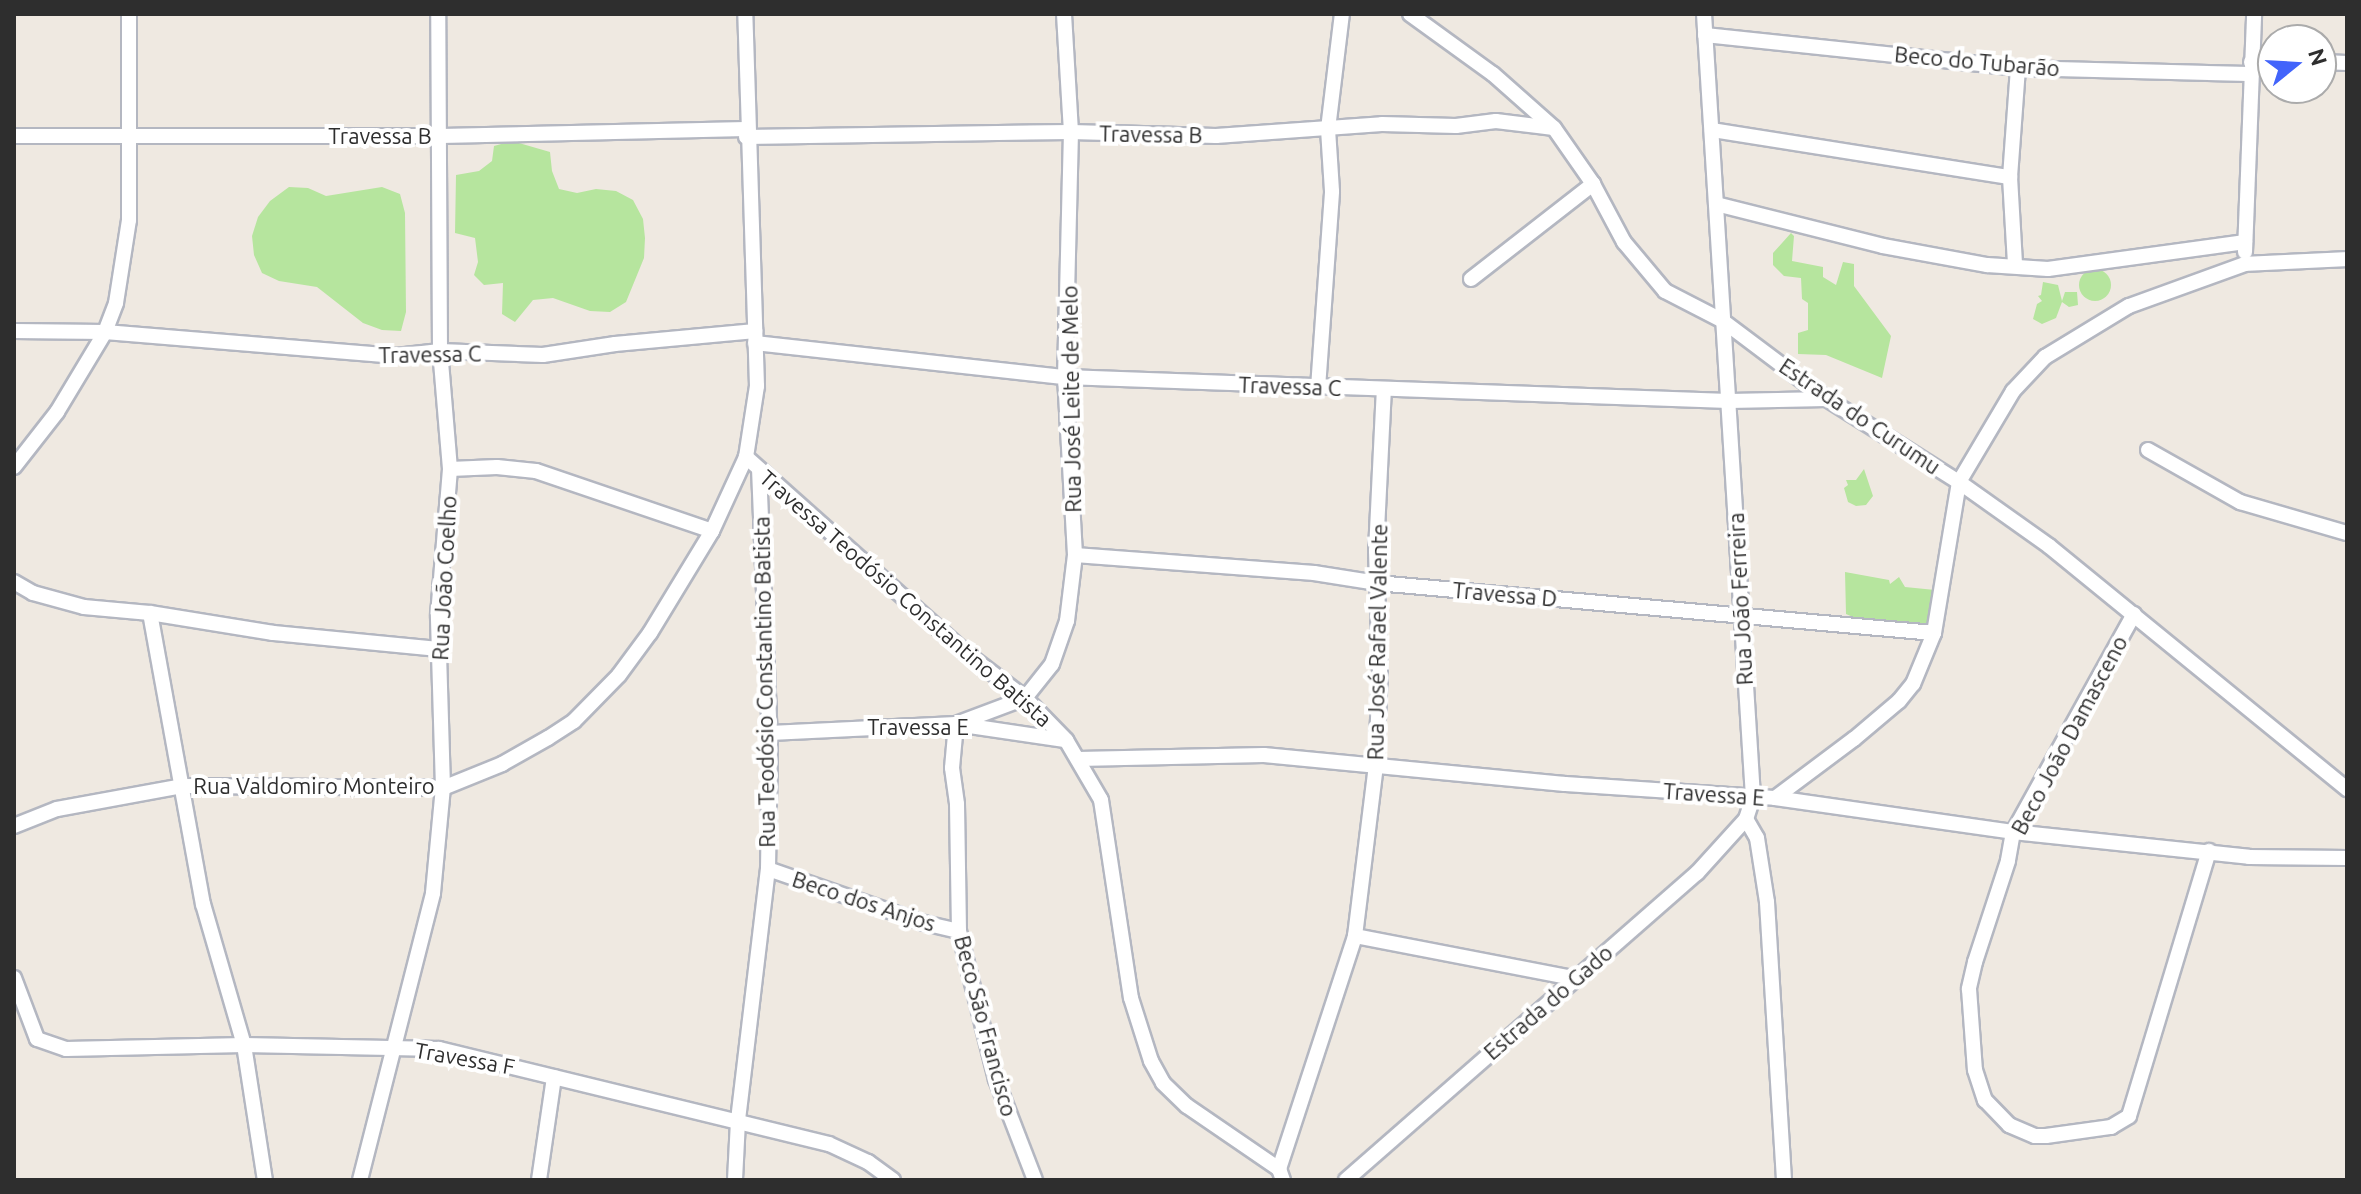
<!DOCTYPE html>
<meta charset="utf-8">
<style>
body{margin:0}
#map{position:relative;width:2361px;height:1194px;overflow:hidden;background:#efe9e1;font-family:Ubuntu,sans-serif}
div>[style]{position:absolute}
.green>*{inset:0;background:#b6e59e}
.round{border-radius:50%}
.roads{filter:drop-shadow(2px 0 #b4b7c1) drop-shadow(-2px 0 #b4b7c1) drop-shadow(0 2px #b4b7c1) drop-shadow(0 -2px #b4b7c1)}
.minor>*{height:14px;margin:-7px;padding:0 7px;transform-origin:7px;border-radius:7px;background:#fff}
span{translate:-50% -50%;white-space:nowrap;text-align:center;line-height:1.15;-webkit-text-stroke:8px #fff;paint-order:stroke}
.street-label{font-size:22px;color:#2e2e2e}
.frame{position:absolute;inset:0;border:16px solid #2e2e2e;pointer-events:none}
.north{position:absolute;left:2257px;top:24px;width:80px;height:80px;box-sizing:border-box;background:#fff;border:2px solid #ababab;border-radius:50%;rotate:72deg;font-size:22px;font-weight:700;line-height:32px;text-align:center;color:#2e2e2e}
.north::after{content:'';display:block;margin:auto;width:28px;height:36px;background:#4264fb;clip-path:polygon(50% 0,100% 100%,50% 72%,0 100%)}
</style>
<div id="map">
<div class="green">
<i style="clip-path:polygon(512px 141px,550px 152px,552px 171px,559px 189px,577px 193px,596px 189px,616px 191px,633px 200px,643px 219px,645px 238px,644px 258px,626px 302px,610px 312px,590px 311px,553px 298px,533px 300px,515px 322px,502px 314px,503px 283px,484px 285px,474px 275px,478px 262px,475px 238px,455px 233px,456px 175px,479px 171px,492px 161px,494px 146px)"></i>
<i style="clip-path:polygon(289px 187px,308px 188px,326px 196px,382px 187px,400px 194px,405px 213px,406px 312px,401px 331px,382px 330px,363px 323px,317px 287px,279px 281px,262px 273px,254px 255px,252px 236px,258px 217px,270px 201px)"></i>
<i style="clip-path:polygon(1791px 233px,1794px 236px,1792px 261px,1823px 267px,1823px 277px,1836px 285px,1843px 262px,1854px 264px,1854px 286px,1891px 336px,1882px 378px,1826px 355px,1798px 354px,1798px 333px,1808px 330px,1808px 303px,1802px 299px,1801px 278px,1784px 276px,1773px 265px,1773px 253px)"></i>
<i class="round" style="left:2079px;top:269px;width:32px;height:32px"></i>
<i style="clip-path:polygon(2043px 282px,2058px 285px,2062px 301px,2065px 292px,2077px 292px,2078px 305px,2069px 307px,2062px 302px,2056px 318px,2042px 324px,2033px 319px,2037px 304px,2042px 301px,2038px 296px,2041px 295px)"></i>
<i style="clip-path:polygon(1864px 469px,1873px 496px,1866px 505px,1856px 506px,1848px 502px,1844px 488px,1848px 485px,1846px 480px,1856px 480px)"></i>
<i style="clip-path:polygon(1845px 572px,1889px 580px,1890px 584px,1899px 577px,1905px 587px,1935px 590px,1929px 627px,1869px 619px,1867px 624px,1854px 623px,1853px 617px,1846px 614px)"></i>
</div>
<div class="roads">
<div class="minor">
<i style="left:1410px;top:14px;width:102px;rotate:35.9deg"></i>
<i style="left:1493px;top:74px;width:81px;rotate:41.5deg"></i>
<i style="left:1554px;top:128px;width:68px;rotate:55.1deg"></i>
<i style="left:1593px;top:184px;width:66px;rotate:61.9deg"></i>
<i style="left:1624px;top:242px;width:64px;rotate:50.1deg"></i>
<i style="left:1665px;top:291px;width:65px;rotate:27.3deg"></i>
<i style="left:1723px;top:321px;width:130px;rotate:36.9deg"></i>
<i style="left:1827px;top:399px;width:156px;rotate:32.2deg"></i>
<i style="left:1959px;top:482px;width:110px;rotate:35.4deg"></i>
<i style="left:2049px;top:546px;width:385px;rotate:39.2deg"></i>
<i style="left:1705px;top:35px;width:315px;rotate:6deg"></i>
<i style="left:2018px;top:68px;width:231px;rotate:1.5deg"></i>
<i style="left:2251px;top:62px;width:22px"></i>
<i style="left:2321px;top:62px;width:26px;rotate:2deg"></i>
<i style="left:1712px;top:130px;width:302px;rotate:9deg"></i>
<i style="left:2010px;top:177px;width:88px;rotate:86.7deg"></i>
<i style="left:14px;top:136px;width:427px"></i>
<i style="left:441px;top:136px;width:305px;rotate:-1.3deg"></i>
<i style="left:746px;top:137px;width:325px;rotate:-0.9deg"></i>
<i style="left:1071px;top:132px;width:145px;rotate:1.6deg"></i>
<i style="left:1216px;top:136px;width:166px;rotate:-4.1deg"></i>
<i style="left:1382px;top:124px;width:74px;rotate:1.5deg"></i>
<i style="left:1456px;top:126px;width:40px;rotate:-7.1deg"></i>
<i style="left:1496px;top:121px;width:58px;rotate:6.9deg"></i>
<i style="left:2010px;top:177px;width:109px;rotate:-85.8deg"></i>
<i style="left:1716px;top:204px;width:172px;rotate:14.1deg"></i>
<i style="left:1883px;top:246px;width:106px;rotate:10.4deg"></i>
<i style="left:1987px;top:265px;width:61px;rotate:3.8deg"></i>
<i style="left:2048px;top:269px;width:199px;rotate:-7.8deg"></i>
<i style="left:2245px;top:252px;width:238px;rotate:-87.8deg"></i>
<i style="left:1471px;top:279px;width:155px;rotate:-37.9deg"></i>
<i style="left:14px;top:331px;width:91px;rotate:0.6deg"></i>
<i style="left:105px;top:332px;width:292px;rotate:4.7deg"></i>
<i style="left:396px;top:356px;width:44px;rotate:-6.5deg"></i>
<i style="left:440px;top:351px;width:103px;rotate:2.2deg"></i>
<i style="left:543px;top:355px;width:73px;rotate:-8.7deg"></i>
<i style="left:615px;top:344px;width:141px;rotate:-5.3deg"></i>
<i style="left:755px;top:343px;width:312px;rotate:6.3deg"></i>
<i style="left:1065px;top:377px;width:664px;rotate:2.07deg"></i>
<i style="left:1729px;top:401px;width:98px;rotate:-1.2deg"></i>
<i style="left:1318px;top:388px;width:197px;rotate:-85.9deg"></i>
<i style="left:1332px;top:191px;width:62px;rotate:-93.7deg"></i>
<i style="left:1328px;top:129px;width:116px;rotate:-83.1deg"></i>
<i style="left:2148px;top:450px;width:106px;rotate:29.5deg"></i>
<i style="left:2240px;top:502px;width:111px;rotate:16.2deg"></i>
<i style="left:746px;top:457px;width:295px;rotate:41.7deg"></i>
<i style="left:966px;top:653px;width:74px;rotate:37.3deg"></i>
<i style="left:1025px;top:698px;width:59px;rotate:45.7deg"></i>
<i style="left:1066px;top:740px;width:69px;rotate:59.7deg"></i>
<i style="left:1101px;top:800px;width:200px;rotate:81.4deg"></i>
<i style="left:1131px;top:998px;width:66px;rotate:72.4deg"></i>
<i style="left:1151px;top:1061px;width:25px;rotate:61deg"></i>
<i style="left:1163px;top:1083px;width:33px;rotate:44deg"></i>
<i style="left:1187px;top:1106px;width:112px;rotate:34.4deg"></i>
<i style="left:1279px;top:1169px;width:12px;rotate:70deg"></i>
<i style="left:14px;top:467px;width:70px;rotate:-52deg"></i>
<i style="left:57px;top:412px;width:93px;rotate:-59deg"></i>
<i style="left:105px;top:332px;width:31px;rotate:-69deg"></i>
<i style="left:116px;top:303px;width:84px;rotate:-81.1deg"></i>
<i style="left:129px;top:220px;width:206px;rotate:-90deg"></i>
<i style="left:450px;top:469px;width:47px;rotate:-2.4deg"></i>
<i style="left:497px;top:467px;width:39px;rotate:6deg"></i>
<i style="left:536px;top:471px;width:186px;rotate:18.8deg"></i>
<i style="left:1075px;top:555px;width:240px;rotate:4.3deg"></i>
<i style="left:1314px;top:573px;width:64px;rotate:9deg"></i>
<i style="left:1377px;top:583px;width:559px;rotate:5.13deg"></i>
<i style="left:14px;top:582px;width:22px;rotate:30deg"></i>
<i style="left:33px;top:593px;width:53px;rotate:15.4deg"></i>
<i style="left:84px;top:607px;width:66px;rotate:5.2deg"></i>
<i style="left:150px;top:613px;width:125px;rotate:9.2deg"></i>
<i style="left:273px;top:633px;width:167px;rotate:5.5deg"></i>
<i style="left:150px;top:613px;width:296px;rotate:79.7deg"></i>
<i style="left:203px;top:904px;width:147px;rotate:73.8deg"></i>
<i style="left:244px;top:1045px;width:137px;rotate:81.2deg"></i>
<i style="left:2134px;top:614px;width:249px;rotate:119deg"></i>
<i style="left:2013px;top:832px;width:29px;rotate:100deg"></i>
<i style="left:2008px;top:861px;width:106px;rotate:108.1deg"></i>
<i style="left:1975px;top:962px;width:28px;rotate:103deg"></i>
<i style="left:1969px;top:989px;width:81px;rotate:85.8deg"></i>
<i style="left:1975px;top:1070px;width:32px;rotate:72deg"></i>
<i style="left:1985px;top:1100px;width:35px;rotate:46deg"></i>
<i style="left:2009px;top:1125px;width:28px;rotate:23deg"></i>
<i style="left:2035px;top:1136px;width:11px"></i>
<i style="left:2046px;top:1136px;width:66px;rotate:-7.9deg"></i>
<i style="left:2111px;top:1127px;width:21px;rotate:-31deg"></i>
<i style="left:2129px;top:1116px;width:277px;rotate:-73.2deg"></i>
<i style="left:956px;top:724px;width:74px;rotate:-20.6deg"></i>
<i style="left:1025px;top:698px;width:43px;rotate:-51.5deg"></i>
<i style="left:1052px;top:664px;width:46px;rotate:-70.8deg"></i>
<i style="left:1067px;top:621px;width:66px;rotate:-83.1deg"></i>
<i style="left:1075px;top:555px;width:178px;rotate:-93.2deg"></i>
<i style="left:1065px;top:377px;width:245px;rotate:-88.6deg"></i>
<i style="left:1071px;top:132px;width:118px;rotate:-93.4deg"></i>
<i style="left:956px;top:724px;width:44px;rotate:95.2deg"></i>
<i style="left:952px;top:768px;width:36px;rotate:82deg"></i>
<i style="left:957px;top:804px;width:127px;rotate:89.1deg"></i>
<i style="left:959px;top:931px;width:153px;rotate:76deg"></i>
<i style="left:996px;top:1079px;width:108px;rotate:68.9deg"></i>
<i style="left:770px;top:733px;width:186px;rotate:-2.8deg"></i>
<i style="left:956px;top:724px;width:110px;rotate:8.4deg"></i>
<i style="left:1078px;top:759px;width:186px;rotate:-1.2deg"></i>
<i style="left:1264px;top:755px;width:302px;rotate:5.5deg"></i>
<i style="left:1565px;top:784px;width:210px;rotate:3.8deg"></i>
<i style="left:1775px;top:798px;width:240px;rotate:8.1deg"></i>
<i style="left:2013px;top:832px;width:237px;rotate:6deg"></i>
<i style="left:2249px;top:857px;width:98px;rotate:0.6deg"></i>
<i style="left:1775px;top:798px;width:99px;rotate:-36.8deg"></i>
<i style="left:1854px;top:739px;width:59px;rotate:-40.2deg"></i>
<i style="left:1899px;top:701px;width:22px;rotate:-51deg"></i>
<i style="left:1913px;top:684px;width:55px;rotate:-67.6deg"></i>
<i style="left:1934px;top:633px;width:153px;rotate:-80.6deg"></i>
<i style="left:1959px;top:482px;width:106px;rotate:-59.3deg"></i>
<i style="left:2013px;top:391px;width:47px;rotate:-46.7deg"></i>
<i style="left:2045px;top:357px;width:98px;rotate:-31.3deg"></i>
<i style="left:2129px;top:306px;width:123px;rotate:-19.9deg"></i>
<i style="left:2245px;top:264px;width:102px;rotate:-2.8deg"></i>
<i style="left:1746px;top:819px;width:22px;rotate:60deg"></i>
<i style="left:1757px;top:838px;width:65px;rotate:81.1deg"></i>
<i style="left:1767px;top:902px;width:279px;rotate:86.5deg"></i>
<i style="left:14px;top:826px;width:46px;rotate:-21.6deg"></i>
<i style="left:57px;top:809px;width:127px;rotate:-10.4deg"></i>
<i style="left:182px;top:786px;width:261px;rotate:0.4deg"></i>
<i style="left:443px;top:788px;width:64px;rotate:-22.1deg"></i>
<i style="left:502px;top:764px;width:53px;rotate:-29.5deg"></i>
<i style="left:548px;top:738px;width:31px;rotate:-33deg"></i>
<i style="left:574px;top:721px;width:64px;rotate:-45.6deg"></i>
<i style="left:619px;top:675px;width:52px;rotate:-53.6deg"></i>
<i style="left:650px;top:633px;width:119px;rotate:-58.7deg"></i>
<i style="left:712px;top:531px;width:81px;rotate:-65.3deg"></i>
<i style="left:746px;top:457px;width:72px;rotate:-81.2deg"></i>
<i style="left:757px;top:386px;width:372px;rotate:-91.8deg"></i>
<i style="left:768px;top:869px;width:165px;rotate:19.1deg"></i>
<i style="left:924px;top:923px;width:36px;rotate:13deg"></i>
<i style="left:1355px;top:936px;width:222px;rotate:10.9deg"></i>
<i style="left:14px;top:978px;width:65px;rotate:69.3deg"></i>
<i style="left:37px;top:1039px;width:31px;rotate:19deg"></i>
<i style="left:66px;top:1049px;width:178px;rotate:-1.3deg"></i>
<i style="left:244px;top:1045px;width:195px;rotate:1.2deg"></i>
<i style="left:439px;top:1049px;width:401px;rotate:13.7deg"></i>
<i style="left:829px;top:1144px;width:43px;rotate:24.8deg"></i>
<i style="left:868px;top:1162px;width:31px;rotate:36deg"></i>
<i style="left:1279px;top:1169px;width:245px;rotate:-71.9deg"></i>
<i style="left:1355px;top:936px;width:171px;rotate:-83deg"></i>
<i style="left:1376px;top:766px;width:94px;rotate:-87.6deg"></i>
<i style="left:1380px;top:672px;width:121px;rotate:-91.9deg"></i>
<i style="left:1376px;top:551px;width:162px;rotate:-87.2deg"></i>
<i style="left:360px;top:1180px;width:296px;rotate:-75.7deg"></i>
<i style="left:433px;top:893px;width:105px;rotate:-84.6deg"></i>
<i style="left:443px;top:788px;width:173px;rotate:-91.7deg"></i>
<i style="left:438px;top:615px;width:146px;rotate:-85.3deg"></i>
<i style="left:450px;top:469px;width:118px;rotate:-94.8deg"></i>
<i style="left:440px;top:351px;width:337px;rotate:-90.3deg"></i>
<i style="left:539px;top:1180px;width:104px;rotate:-81.7deg"></i>
<i style="left:735px;top:1180px;width:60px;rotate:-87.1deg"></i>
<i style="left:738px;top:1120px;width:253px;rotate:-83.2deg"></i>
<i style="left:768px;top:869px;width:127px;rotate:-89.1deg"></i>
<i style="left:770px;top:742px;width:273px;rotate:-92.3deg"></i>
<i style="left:1346px;top:1180px;width:466px;rotate:-41.2deg"></i>
<i style="left:1697px;top:873px;width:73px;rotate:-47.8deg"></i>
<i style="left:1746px;top:819px;width:23px;rotate:-72deg"></i>
<i style="left:1753px;top:797px;width:785px;rotate:-93.58deg"></i>
</div>
</div>
<div class="street-label">
<span style="left:1977px;top:61px;rotate:5deg">Beco do Tubarão</span>
<span style="left:1151px;top:134px;rotate:1deg">Travessa B</span>
<span style="left:380px;top:136px">Travessa B</span>
<span style="left:430px;top:354px;rotate:-1deg">Travessa C</span>
<span style="left:1290px;top:386px;rotate:2deg">Travessa C</span>
<span style="left:1071px;top:399px;rotate:-91deg">Rua José Leite de Melo</span>
<span style="left:1860px;top:416px;rotate:34deg">Estrada do Curumu</span>
<span style="left:444px;top:578px;rotate:-87deg">Rua João Coelho</span>
<span style="left:1505px;top:594px;rotate:5deg">Travessa D</span>
<span style="left:906px;top:598px;rotate:41deg">Travessa Teodósio Constantino Batista</span>
<span style="left:1740px;top:599px;rotate:-93deg">Rua João Ferreira</span>
<span style="left:1377px;top:642px;rotate:-89deg">Rua José Rafael Valente</span>
<span style="left:764px;top:682px;rotate:-91deg">Rua Teodósio Constantino Batista</span>
<span style="left:918px;top:727px">Travessa E</span>
<span style="left:2069px;top:735px;rotate:-62deg">Beco João Damasceno</span>
<span style="left:314px;top:786px">Rua Valdomiro Monteiro</span>
<span style="left:1714px;top:794px;rotate:4deg">Travessa E</span>
<span style="left:864px;top:901px;rotate:18deg">Beco dos Anjos</span>
<span style="left:1548px;top:1002px;rotate:-41deg">Estrada do Gado</span>
<span style="left:986px;top:1026px;rotate:75deg">Beco São Francisco</span>
<span style="left:465px;top:1058px;rotate:10deg">Travessa F</span>
</div>
<div class="frame"></div>
<div class="north">N</div>
</div>
